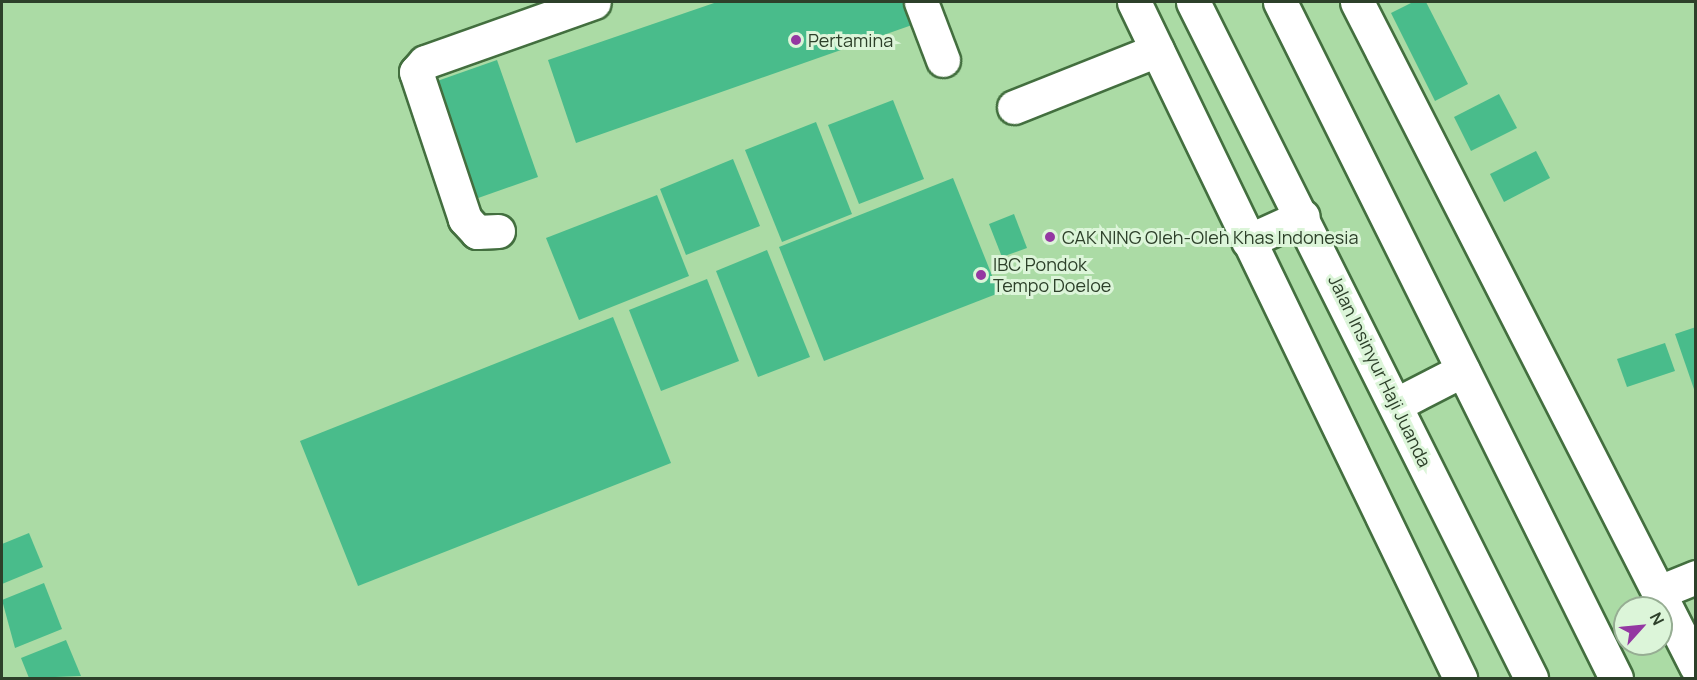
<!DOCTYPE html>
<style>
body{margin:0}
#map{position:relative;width:1697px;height:680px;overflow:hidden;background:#abdba5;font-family:Manrope,sans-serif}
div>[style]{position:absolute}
.building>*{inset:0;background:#49bc8b}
.roads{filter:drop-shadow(2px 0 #436f3f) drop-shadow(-2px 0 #436f3f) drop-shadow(0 2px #436f3f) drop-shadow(0 -2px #436f3f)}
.minor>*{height:33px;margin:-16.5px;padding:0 16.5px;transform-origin:16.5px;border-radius:16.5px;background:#fff}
.highway>*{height:33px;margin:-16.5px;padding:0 16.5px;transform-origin:16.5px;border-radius:16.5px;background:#fff}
.dots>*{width:16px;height:16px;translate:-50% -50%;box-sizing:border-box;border:3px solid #dcf5d9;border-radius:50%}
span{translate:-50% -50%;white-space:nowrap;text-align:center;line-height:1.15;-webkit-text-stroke:6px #dcf5d9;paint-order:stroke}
.poi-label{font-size:18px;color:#2d402a}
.left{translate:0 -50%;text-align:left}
.street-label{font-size:18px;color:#2d402a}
.frame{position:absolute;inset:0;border:3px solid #2d402a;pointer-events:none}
.north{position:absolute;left:1613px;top:596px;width:60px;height:60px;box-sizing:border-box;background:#dcf5d9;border:2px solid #96ad93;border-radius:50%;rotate:63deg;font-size:16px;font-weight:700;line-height:24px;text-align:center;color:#2d402a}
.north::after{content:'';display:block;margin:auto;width:21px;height:27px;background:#9438a2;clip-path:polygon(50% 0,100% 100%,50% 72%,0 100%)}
</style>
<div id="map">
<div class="building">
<i style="clip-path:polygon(717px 2px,903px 2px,912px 25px,576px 143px,548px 60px)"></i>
<i style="clip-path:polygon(1413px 2px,1426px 2px,1468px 84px,1435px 101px,1391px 13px)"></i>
<i style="clip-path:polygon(497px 60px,538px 177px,464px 203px,423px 86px)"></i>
<i style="clip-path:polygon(1499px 94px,1517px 128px,1471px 151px,1454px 117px)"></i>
<i style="clip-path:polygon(893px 100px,924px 179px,859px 204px,828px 125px)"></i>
<i style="clip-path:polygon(816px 122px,852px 214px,782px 242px,745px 150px)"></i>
<i style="clip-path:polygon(1536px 151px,1550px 178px,1504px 202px,1490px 174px)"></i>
<i style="clip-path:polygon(733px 159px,760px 226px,686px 255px,660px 189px)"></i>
<i style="clip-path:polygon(953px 178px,999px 293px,824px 361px,779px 247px)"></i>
<i style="clip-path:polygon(657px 195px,689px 276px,579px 320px,546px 238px)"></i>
<i style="clip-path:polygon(1014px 214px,1027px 248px,1002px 257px,989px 224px)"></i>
<i style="clip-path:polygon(767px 250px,810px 357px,758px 377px,716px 271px)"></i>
<i style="clip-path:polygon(707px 279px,739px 361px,661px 391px,629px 310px)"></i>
<i style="clip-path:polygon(613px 317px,671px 463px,358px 586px,300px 441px)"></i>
<i style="clip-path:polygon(1696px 327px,1696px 392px,1695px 392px,1675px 334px)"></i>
<i style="clip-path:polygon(1665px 343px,1675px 371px,1627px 387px,1617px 359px)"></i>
<i style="clip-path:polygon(29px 533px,43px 567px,2px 584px,2px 544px)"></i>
<i style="clip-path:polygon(44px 583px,62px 629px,15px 648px,2px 600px)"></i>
<i style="clip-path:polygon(66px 640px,81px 676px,29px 678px,21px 658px)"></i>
</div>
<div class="roads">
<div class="minor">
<i style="left:921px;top:2px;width:62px;rotate:69.2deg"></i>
<i style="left:1134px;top:2px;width:751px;rotate:64.25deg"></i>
<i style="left:1357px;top:2px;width:746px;rotate:62.95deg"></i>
<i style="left:1014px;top:107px;width:154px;rotate:-21.7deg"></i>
<i style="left:498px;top:231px;width:21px;rotate:177deg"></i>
<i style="left:477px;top:232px;width:18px;rotate:-133deg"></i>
<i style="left:465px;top:219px;width:155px;rotate:-108.4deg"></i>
<i style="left:416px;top:72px;width:13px;rotate:-48deg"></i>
<i style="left:425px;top:62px;width:179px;rotate:-19.5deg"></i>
<i style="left:1659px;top:592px;width:40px;rotate:-22deg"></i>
</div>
<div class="highway">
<i style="left:1193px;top:2px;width:756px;rotate:63.43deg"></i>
<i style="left:1280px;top:2px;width:755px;rotate:63.57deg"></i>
<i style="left:1248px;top:241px;width:60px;rotate:-24.4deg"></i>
<i style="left:1397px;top:404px;width:74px;rotate:-27.3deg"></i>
</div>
</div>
<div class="dots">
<i style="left:796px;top:40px;background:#9438a2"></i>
<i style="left:1050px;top:237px;background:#9438a2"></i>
<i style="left:981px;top:275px;background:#9438a2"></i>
</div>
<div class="poi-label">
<span class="left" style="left:808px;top:40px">Pertamina</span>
<span class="left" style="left:1062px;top:237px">CAK NING Oleh-Oleh Khas Indonesia</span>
<span class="left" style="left:993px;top:275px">IBC Pondok<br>Tempo Doeloe</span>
</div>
<div class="street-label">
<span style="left:1380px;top:371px;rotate:64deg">Jalan Insinyur Haji Juanda</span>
</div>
<div class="frame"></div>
<div class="north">N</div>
</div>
